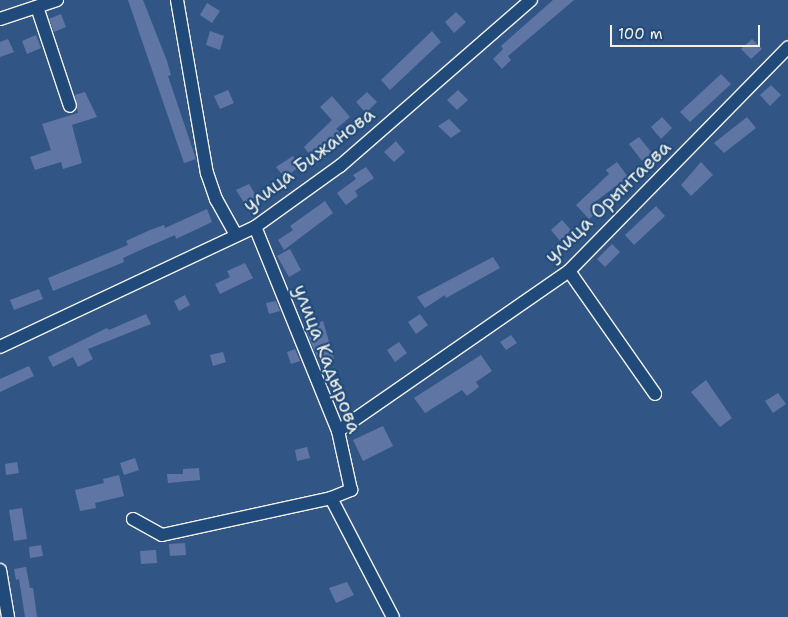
<!DOCTYPE html>
<meta charset="utf-8">
<style>
body{margin:0}
#map{position:relative;width:788px;height:617px;overflow:hidden;background:#315686;font-family:"Shantell Sans",sans-serif}
div>[style]{position:absolute}
.building>*{inset:0;background:#5f76a4}
.roads{filter:drop-shadow(1px 0 #f4f1e8) drop-shadow(-1px 0 #f4f1e8) drop-shadow(0 1px #f4f1e8) drop-shadow(0 -1px #f4f1e8)}
.minor>*{height:12px;margin:-6px;padding:0 6px;transform-origin:6px;border-radius:6px;background:#1f4a7a}
span{translate:-50% -50%;white-space:nowrap;text-align:center;line-height:1.15;-webkit-text-stroke:4.5px #1f4a7a;paint-order:stroke}
.street-label{font-size:19px;color:#f4f1e8}
.scale{position:absolute;left:610px;top:25px;width:150px;height:22px;box-sizing:border-box;border:2px solid #f4f1e8;border-top:0;padding-left:6px;font-size:15px;line-height:18px;white-space:nowrap;color:#f4f1e8;-webkit-text-stroke:4px #1f4a7a;paint-order:stroke}
</style>
<div id="map">
<div class="building">
<i style="clip-path:polygon(128px 0,143px 0,167px 61px,171px 75px,168px 76px,196px 159px,184px 163px)"></i>
<i style="clip-path:polygon(553px 0,574px 0,508px 56px,511px 60px,502px 69px,493px 59px,503px 49px,501px 46px)"></i>
<i style="clip-path:polygon(207px 3px,220px 11px,212px 23px,200px 15px)"></i>
<i style="clip-path:polygon(456px 12px,466px 22px,454px 33px,445px 22px)"></i>
<i style="clip-path:polygon(61px 14px,66px 27px,54px 32px,49px 19px)"></i>
<i style="clip-path:polygon(210px 31px,224px 36px,220px 50px,206px 45px)"></i>
<i style="clip-path:polygon(432px 31px,441px 42px,390px 90px,381px 80px)"></i>
<i style="clip-path:polygon(36px 35px,41px 48px,27px 54px,22px 41px)"></i>
<i style="clip-path:polygon(8px 39px,14px 52px,0 57px,0 42px)"></i>
<i style="clip-path:polygon(752px 39px,762px 49px,751px 59px,741px 49px)"></i>
<i style="clip-path:polygon(721px 74px,731px 84px,690px 122px,680px 112px)"></i>
<i style="clip-path:polygon(771px 85px,781px 95px,770px 106px,760px 95px)"></i>
<i style="clip-path:polygon(228px 90px,234px 103px,220px 109px,214px 96px)"></i>
<i style="clip-path:polygon(458px 90px,468px 100px,457px 110px,447px 100px)"></i>
<i style="clip-path:polygon(85px 92px,97px 117px,72px 125px,82px 163px,63px 169px,61px 162px,35px 170px,30px 157px,51px 150px,42px 124px,78px 113px,75px 95px)"></i>
<i style="clip-path:polygon(367px 92px,377px 102px,366px 113px,356px 102px)"></i>
<i style="clip-path:polygon(332px 96px,350px 117px,336px 129px,342px 134px,312px 158px,304px 147px,332px 120px,320px 107px)"></i>
<i style="clip-path:polygon(662px 117px,672px 128px,661px 139px,651px 127px)"></i>
<i style="clip-path:polygon(747px 117px,756px 128px,724px 153px,714px 143px)"></i>
<i style="clip-path:polygon(449px 119px,461px 131px,451px 138px,438px 126px)"></i>
<i style="clip-path:polygon(639px 137px,652px 153px,642px 161px,629px 144px)"></i>
<i style="clip-path:polygon(396px 141px,405px 152px,394px 162px,384px 152px)"></i>
<i style="clip-path:polygon(293px 156px,300px 166px,285px 178px,276px 167px)"></i>
<i style="clip-path:polygon(617px 162px,628px 177px,591px 205px,597px 212px,589px 219px,576px 205px,609px 174px,606px 170px)"></i>
<i style="clip-path:polygon(701px 162px,713px 175px,691px 196px,681px 185px)"></i>
<i style="clip-path:polygon(366px 167px,374px 178px,355px 191px,358px 196px,346px 205px,337px 193px,356px 179px,353px 175px)"></i>
<i style="clip-path:polygon(249px 184px,257px 197px,245px 204px,236px 190px)"></i>
<i style="clip-path:polygon(325px 201px,333px 213px,284px 250px,278px 240px,293px 230px,290px 226px)"></i>
<i style="clip-path:polygon(656px 206px,665px 216px,634px 245px,625px 235px)"></i>
<i style="clip-path:polygon(207px 209px,212px 222px,176px 239px,175px 235px,145px 248px,123px 258px,124px 262px,53px 291px,48px 278px,128px 245px,126px 241px,150px 230px,164px 225px,165px 228px)"></i>
<i style="clip-path:polygon(562px 220px,571px 230px,560px 241px,551px 230px)"></i>
<i style="clip-path:polygon(612px 244px,620px 252px,605px 267px,597px 259px)"></i>
<i style="clip-path:polygon(290px 249px,301px 270px,289px 277px,277px 256px)"></i>
<i style="clip-path:polygon(493px 257px,500px 268px,446px 298px,445px 295px,425px 308px,417px 297px)"></i>
<i style="clip-path:polygon(245px 263px,253px 278px,220px 294px,215px 284px,230px 277px,227px 271px)"></i>
<i style="clip-path:polygon(39px 289px,43px 299px,14px 310px,10px 300px)"></i>
<i style="clip-path:polygon(185px 295px,190px 305px,179px 311px,174px 301px)"></i>
<i style="clip-path:polygon(276px 301px,280px 311px,269px 314px,266px 303px)"></i>
<i style="clip-path:polygon(146px 314px,151px 324px,88px 349px,93px 359px,78px 367px,73px 357px,53px 367px,48px 357px,107px 328px,109px 330px)"></i>
<i style="clip-path:polygon(420px 314px,428px 325px,416px 334px,408px 322px)"></i>
<i style="clip-path:polygon(323px 321px,334px 359px,320px 364px,305px 328px)"></i>
<i style="clip-path:polygon(511px 335px,517px 343px,506px 350px,500px 342px)"></i>
<i style="clip-path:polygon(399px 342px,407px 353px,395px 362px,387px 350px)"></i>
<i style="clip-path:polygon(295px 349px,300px 361px,291px 364px,287px 352px)"></i>
<i style="clip-path:polygon(223px 352px,226px 362px,213px 366px,210px 355px)"></i>
<i style="clip-path:polygon(481px 355px,492px 371px,476px 382px,479px 387px,467px 396px,462px 390px,425px 413px,414px 398px)"></i>
<i style="clip-path:polygon(29px 366px,34px 376px,0 392px,0 379px)"></i>
<i style="clip-path:polygon(706px 380px,732px 418px,720px 427px,691px 392px)"></i>
<i style="clip-path:polygon(778px 393px,786px 404px,773px 413px,765px 401px)"></i>
<i style="clip-path:polygon(383px 426px,393px 446px,363px 461px,353px 440px)"></i>
<i style="clip-path:polygon(307px 447px,310px 458px,297px 461px,295px 450px)"></i>
<i style="clip-path:polygon(135px 458px,139px 470px,124px 475px,120px 463px)"></i>
<i style="clip-path:polygon(17px 462px,19px 473px,6px 475px,5px 464px)"></i>
<i style="clip-path:polygon(199px 468px,200px 480px,168px 483px,167px 474px,183px 474px,183px 469px)"></i>
<i style="clip-path:polygon(119px 475px,124px 496px,95px 503px,96px 508px,80px 511px,75px 490px,104px 483px,103px 479px)"></i>
<i style="clip-path:polygon(22px 508px,27px 539px,14px 541px,9px 510px)"></i>
<i style="clip-path:polygon(185px 543px,186px 555px,170px 556px,169px 544px)"></i>
<i style="clip-path:polygon(41px 545px,43px 556px,30px 558px,29px 547px)"></i>
<i style="clip-path:polygon(156px 550px,157px 563px,141px 564px,140px 551px)"></i>
<i style="clip-path:polygon(26px 567px,30px 588px,33px 588px,37px 617px,25px 617px,19px 579px,16px 580px,14px 569px)"></i>
<i style="clip-path:polygon(347px 582px,354px 595px,336px 603px,329px 588px)"></i>
</div>
<div class="roads">
<div class="minor">
<i style="left:177px;top:0;width:176px;rotate:80.2deg"></i>
<i style="left:207px;top:173px;width:28px;rotate:71deg"></i>
<i style="left:216px;top:199px;width:41px;rotate:60.9deg"></i>
<i style="left:37px;top:7px;width:104px;rotate:71.6deg"></i>
<i style="left:0;top:19px;width:60px;rotate:-18.4deg"></i>
<i style="left:569px;top:271px;width:150px;rotate:55deg"></i>
<i style="left:0;top:347px;width:282px;rotate:-25.2deg"></i>
<i style="left:255px;top:227px;width:105px;rotate:-35.7deg"></i>
<i style="left:340px;top:166px;width:253px;rotate:-41deg"></i>
<i style="left:338px;top:431px;width:281px;rotate:-34.7deg"></i>
<i style="left:569px;top:271px;width:313px;rotate:-45.6deg"></i>
<i style="left:331px;top:498px;width:134px;rotate:62.5deg"></i>
<i style="left:133px;top:519px;width:33px;rotate:29deg"></i>
<i style="left:162px;top:535px;width:173px;rotate:-12.3deg"></i>
<i style="left:331px;top:498px;width:22px;rotate:-22deg"></i>
<i style="left:351px;top:490px;width:60px;rotate:-102.4deg"></i>
<i style="left:338px;top:431px;width:220px;rotate:-112.1deg"></i>
<i style="left:0;top:570px;width:48px;rotate:80.3deg"></i>
</div>
</div>
<div class="street-label">
<span style="left:309px;top:160px;rotate:-37deg">улица Бижанова</span>
<span style="left:608px;top:202px;rotate:-44deg">улица Орынтаева</span>
<span style="left:327px;top:359px;rotate:69deg">улица Кадырова</span>
</div>
<div class="scale">100 m</div>
</div>
